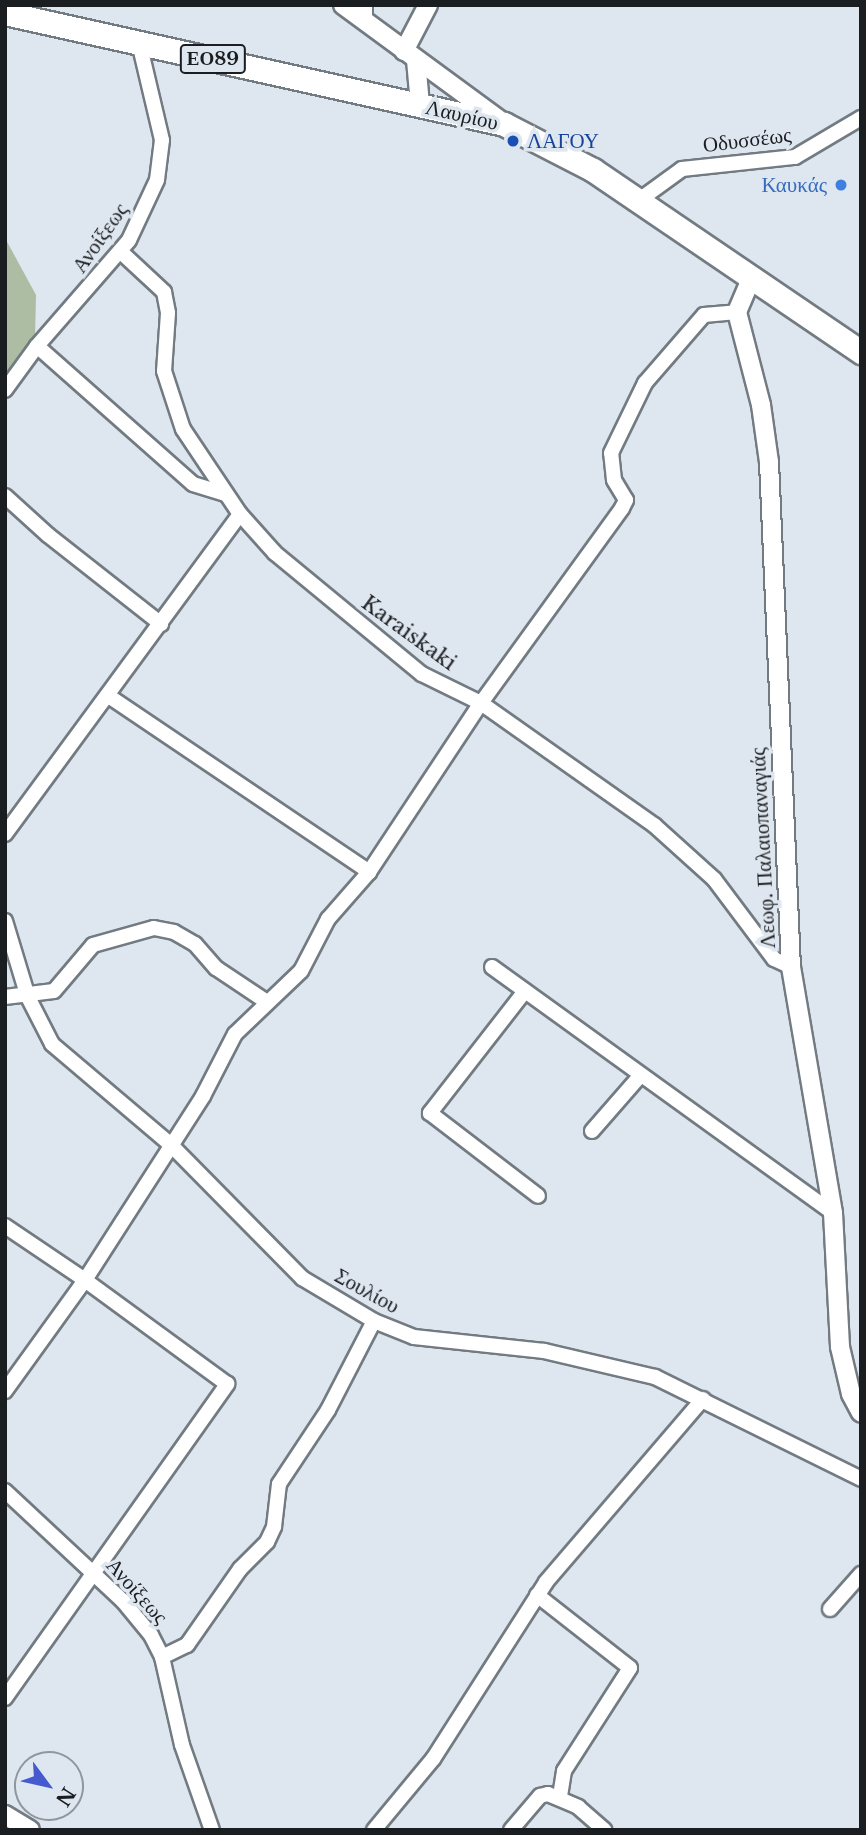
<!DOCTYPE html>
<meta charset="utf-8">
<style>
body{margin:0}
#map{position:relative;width:866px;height:1835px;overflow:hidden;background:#dee6ef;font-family:"Libre Baskerville",serif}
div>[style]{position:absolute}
.green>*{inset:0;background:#adbda4}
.roads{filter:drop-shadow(2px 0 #737b82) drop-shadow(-2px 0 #737b82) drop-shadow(0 2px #737b82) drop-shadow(0 -2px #737b82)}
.minor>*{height:14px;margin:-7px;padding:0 7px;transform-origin:7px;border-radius:7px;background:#fff}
.tertiary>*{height:18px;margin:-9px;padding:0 9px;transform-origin:9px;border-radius:9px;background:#fff}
.primary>*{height:23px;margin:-11.5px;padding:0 11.5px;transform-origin:11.5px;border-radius:11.5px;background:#fff}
.dots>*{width:19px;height:19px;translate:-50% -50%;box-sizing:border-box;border:4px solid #dee6ef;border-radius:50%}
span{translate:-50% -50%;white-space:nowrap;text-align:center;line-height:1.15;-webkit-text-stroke:7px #dee6ef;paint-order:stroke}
.shield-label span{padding:2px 5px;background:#dee6ef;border:2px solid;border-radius:5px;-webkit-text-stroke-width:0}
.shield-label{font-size:19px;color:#1b1e21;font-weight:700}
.street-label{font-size:21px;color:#1b1e21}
.transit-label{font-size:21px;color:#164399}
.left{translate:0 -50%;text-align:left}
.shop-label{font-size:21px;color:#366cbe}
.right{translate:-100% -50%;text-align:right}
.frame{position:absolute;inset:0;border:7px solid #1b1e21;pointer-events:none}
.north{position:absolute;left:14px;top:1751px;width:70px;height:70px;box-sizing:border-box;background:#dee6ef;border:2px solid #90969d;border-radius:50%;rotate:123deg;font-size:19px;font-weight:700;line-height:28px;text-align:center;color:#1b1e21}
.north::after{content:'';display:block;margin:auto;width:24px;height:32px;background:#455ace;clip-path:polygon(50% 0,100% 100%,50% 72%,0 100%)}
</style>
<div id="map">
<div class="green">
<i style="clip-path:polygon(5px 238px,36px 295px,35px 338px,5px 378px)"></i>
</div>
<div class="roads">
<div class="minor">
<i style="left:365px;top:5px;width:18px;rotate:90deg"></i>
<i style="left:638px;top:201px;width:54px;rotate:-36deg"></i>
<i style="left:682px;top:169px;width:114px;rotate:-6.1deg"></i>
<i style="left:795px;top:157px;width:77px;rotate:-30.6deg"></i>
<i style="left:121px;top:252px;width:59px;rotate:42.9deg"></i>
<i style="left:164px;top:292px;width:21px;rotate:79deg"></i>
<i style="left:168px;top:313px;width:58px;rotate:93.9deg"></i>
<i style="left:164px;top:371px;width:61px;rotate:71.9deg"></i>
<i style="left:183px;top:429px;width:102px;rotate:56.2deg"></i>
<i style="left:240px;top:514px;width:52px;rotate:48.1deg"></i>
<i style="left:275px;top:553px;width:190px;rotate:39.5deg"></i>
<i style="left:422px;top:674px;width:66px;rotate:26.2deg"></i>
<i style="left:481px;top:703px;width:212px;rotate:35.2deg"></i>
<i style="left:654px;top:825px;width:81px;rotate:42deg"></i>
<i style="left:714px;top:879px;width:100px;rotate:53.1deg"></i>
<i style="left:774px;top:959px;width:19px;rotate:25deg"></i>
<i style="left:37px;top:346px;width:208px;rotate:41.5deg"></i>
<i style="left:193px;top:484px;width:34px;rotate:17deg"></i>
<i style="left:5px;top:390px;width:54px;rotate:-54deg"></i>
<i style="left:37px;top:346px;width:140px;rotate:-49deg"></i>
<i style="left:129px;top:240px;width:66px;rotate:-65deg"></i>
<i style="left:157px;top:180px;width:40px;rotate:-82.9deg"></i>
<i style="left:162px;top:140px;width:100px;rotate:-103.3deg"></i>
<i style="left:5px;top:496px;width:58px;rotate:42.2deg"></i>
<i style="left:48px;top:535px;width:144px;rotate:38.2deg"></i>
<i style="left:110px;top:697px;width:313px;rotate:34deg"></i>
<i style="left:5px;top:834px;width:397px;rotate:-53.7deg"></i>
<i style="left:5px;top:921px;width:79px;rotate:73.2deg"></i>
<i style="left:28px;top:997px;width:53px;rotate:62.9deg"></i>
<i style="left:52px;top:1044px;width:156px;rotate:40.3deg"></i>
<i style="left:171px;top:1145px;width:187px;rotate:45.4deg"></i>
<i style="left:302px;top:1278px;width:84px;rotate:30.8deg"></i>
<i style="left:374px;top:1321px;width:43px;rotate:21.8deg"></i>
<i style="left:414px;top:1337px;width:131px;rotate:6.1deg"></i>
<i style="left:544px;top:1351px;width:114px;rotate:13.2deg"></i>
<i style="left:655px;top:1377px;width:230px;rotate:26.3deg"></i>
<i style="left:492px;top:967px;width:420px;rotate:35.8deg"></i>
<i style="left:525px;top:991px;width:155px;rotate:127.9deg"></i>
<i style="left:430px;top:1113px;width:136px;rotate:37.5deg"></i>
<i style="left:5px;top:997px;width:49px;rotate:-7deg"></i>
<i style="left:54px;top:991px;width:60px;rotate:-49.7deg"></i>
<i style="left:93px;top:945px;width:63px;rotate:-15.6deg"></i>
<i style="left:154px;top:928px;width:20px;rotate:11deg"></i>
<i style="left:174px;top:932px;width:24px;rotate:30deg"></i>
<i style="left:195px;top:944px;width:32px;rotate:49deg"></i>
<i style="left:216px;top:968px;width:61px;rotate:33.7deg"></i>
<i style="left:592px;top:1131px;width:73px;rotate:-48.9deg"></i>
<i style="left:5px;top:1226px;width:97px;rotate:34deg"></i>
<i style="left:85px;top:1280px;width:137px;rotate:125.8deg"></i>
<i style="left:5px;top:1491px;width:161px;rotate:43deg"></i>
<i style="left:123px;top:1601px;width:44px;rotate:50.5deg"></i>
<i style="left:151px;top:1635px;width:25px;rotate:63deg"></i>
<i style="left:162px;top:1657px;width:90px;rotate:77.2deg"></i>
<i style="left:182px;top:1745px;width:90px;rotate:70.6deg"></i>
<i style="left:537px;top:1595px;width:118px;rotate:38.1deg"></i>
<i style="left:630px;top:1668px;width:122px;rotate:122.7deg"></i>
<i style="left:564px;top:1771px;width:25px;rotate:99deg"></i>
<i style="left:830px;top:1609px;width:47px;rotate:-48.5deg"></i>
<i style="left:162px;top:1657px;width:28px;rotate:-26deg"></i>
<i style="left:187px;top:1645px;width:93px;rotate:-55.1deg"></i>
<i style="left:240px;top:1569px;width:38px;rotate:-45deg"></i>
<i style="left:267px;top:1542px;width:17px;rotate:-65deg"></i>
<i style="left:274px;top:1527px;width:43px;rotate:-83.4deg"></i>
<i style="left:279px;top:1484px;width:89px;rotate:-56.5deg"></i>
<i style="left:328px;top:1410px;width:100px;rotate:-62.7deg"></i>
<i style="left:5px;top:1698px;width:385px;rotate:-54.7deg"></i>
<i style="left:227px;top:1384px;width:176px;rotate:-143.8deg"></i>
<i style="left:85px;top:1280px;width:219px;rotate:-57.3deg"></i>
<i style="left:203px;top:1096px;width:70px;rotate:-62.7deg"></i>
<i style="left:235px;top:1034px;width:91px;rotate:-43.7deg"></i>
<i style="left:301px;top:971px;width:59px;rotate:-62.6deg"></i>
<i style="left:328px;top:919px;width:62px;rotate:-48.9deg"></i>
<i style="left:369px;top:872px;width:203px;rotate:-56.5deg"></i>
<i style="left:481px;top:703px;width:241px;rotate:-54.1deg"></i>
<i style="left:622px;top:508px;width:9px;rotate:-63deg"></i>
<i style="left:626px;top:500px;width:23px;rotate:-121deg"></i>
<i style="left:614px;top:480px;width:27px;rotate:-96deg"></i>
<i style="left:611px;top:453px;width:78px;rotate:-64.1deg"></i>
<i style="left:645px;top:383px;width:90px;rotate:-49.1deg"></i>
<i style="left:704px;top:315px;width:33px;rotate:-5deg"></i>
<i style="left:374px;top:1830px;width:92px;rotate:-50.3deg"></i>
<i style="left:433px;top:1759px;width:210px;rotate:-57.4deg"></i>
<i style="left:546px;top:1582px;width:241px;rotate:-49.4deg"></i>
<i style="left:511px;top:1830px;width:45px;rotate:-49.5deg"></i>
<i style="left:540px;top:1796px;width:8px;rotate:-14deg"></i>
<i style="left:548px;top:1794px;width:33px;rotate:23deg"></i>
<i style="left:578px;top:1807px;width:35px;rotate:41deg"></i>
</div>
<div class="tertiary">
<i style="left:343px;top:5px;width:196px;rotate:36.3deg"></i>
<i style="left:404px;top:51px;width:52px;rotate:-62.4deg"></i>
<i style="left:416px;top:60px;width:45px;rotate:84.9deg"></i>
<i style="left:751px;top:279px;width:36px;rotate:113deg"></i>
<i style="left:737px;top:312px;width:96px;rotate:75.5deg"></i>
<i style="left:761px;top:405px;width:58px;rotate:82deg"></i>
<i style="left:769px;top:462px;width:505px;rotate:87.51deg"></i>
<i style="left:791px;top:967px;width:250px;rotate:80.3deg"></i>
<i style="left:833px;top:1213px;width:134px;rotate:87deg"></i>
<i style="left:840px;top:1347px;width:48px;rotate:76.8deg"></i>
<i style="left:851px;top:1394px;width:21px;rotate:62deg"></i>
<i style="left:5px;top:1815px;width:29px;rotate:31deg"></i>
</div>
<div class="primary">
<i style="left:5px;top:13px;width:511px;rotate:12.54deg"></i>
<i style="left:504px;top:124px;width:100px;rotate:27.3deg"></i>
<i style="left:593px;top:170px;width:324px;rotate:34.2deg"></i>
</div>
</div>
<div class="dots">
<i style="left:513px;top:141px;background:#1a4fb4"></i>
<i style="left:841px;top:185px;background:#3f7fe0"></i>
</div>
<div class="shield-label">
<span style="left:213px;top:59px">ΕΟ89</span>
</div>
<div class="street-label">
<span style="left:462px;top:115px;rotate:13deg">Λαυρίου</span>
<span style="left:747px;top:140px;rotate:-7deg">Οδυσσέως</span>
<span style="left:100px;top:238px;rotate:-55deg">Ανοίξεως</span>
<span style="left:409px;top:633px;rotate:36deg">Karaiskaki</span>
<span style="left:763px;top:848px;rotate:-93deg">Λεωφ. Παλαιοπαναγιάς</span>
<span style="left:367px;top:1291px;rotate:29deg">Σουλίου</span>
<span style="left:137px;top:1591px;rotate:48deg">Ανοίξεως</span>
</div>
<div class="transit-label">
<span class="left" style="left:527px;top:141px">ΛΑΓΟΥ</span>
</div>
<div class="shop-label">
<span class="right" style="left:827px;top:185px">Καυκάς</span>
</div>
<div class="frame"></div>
<div class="north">N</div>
</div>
